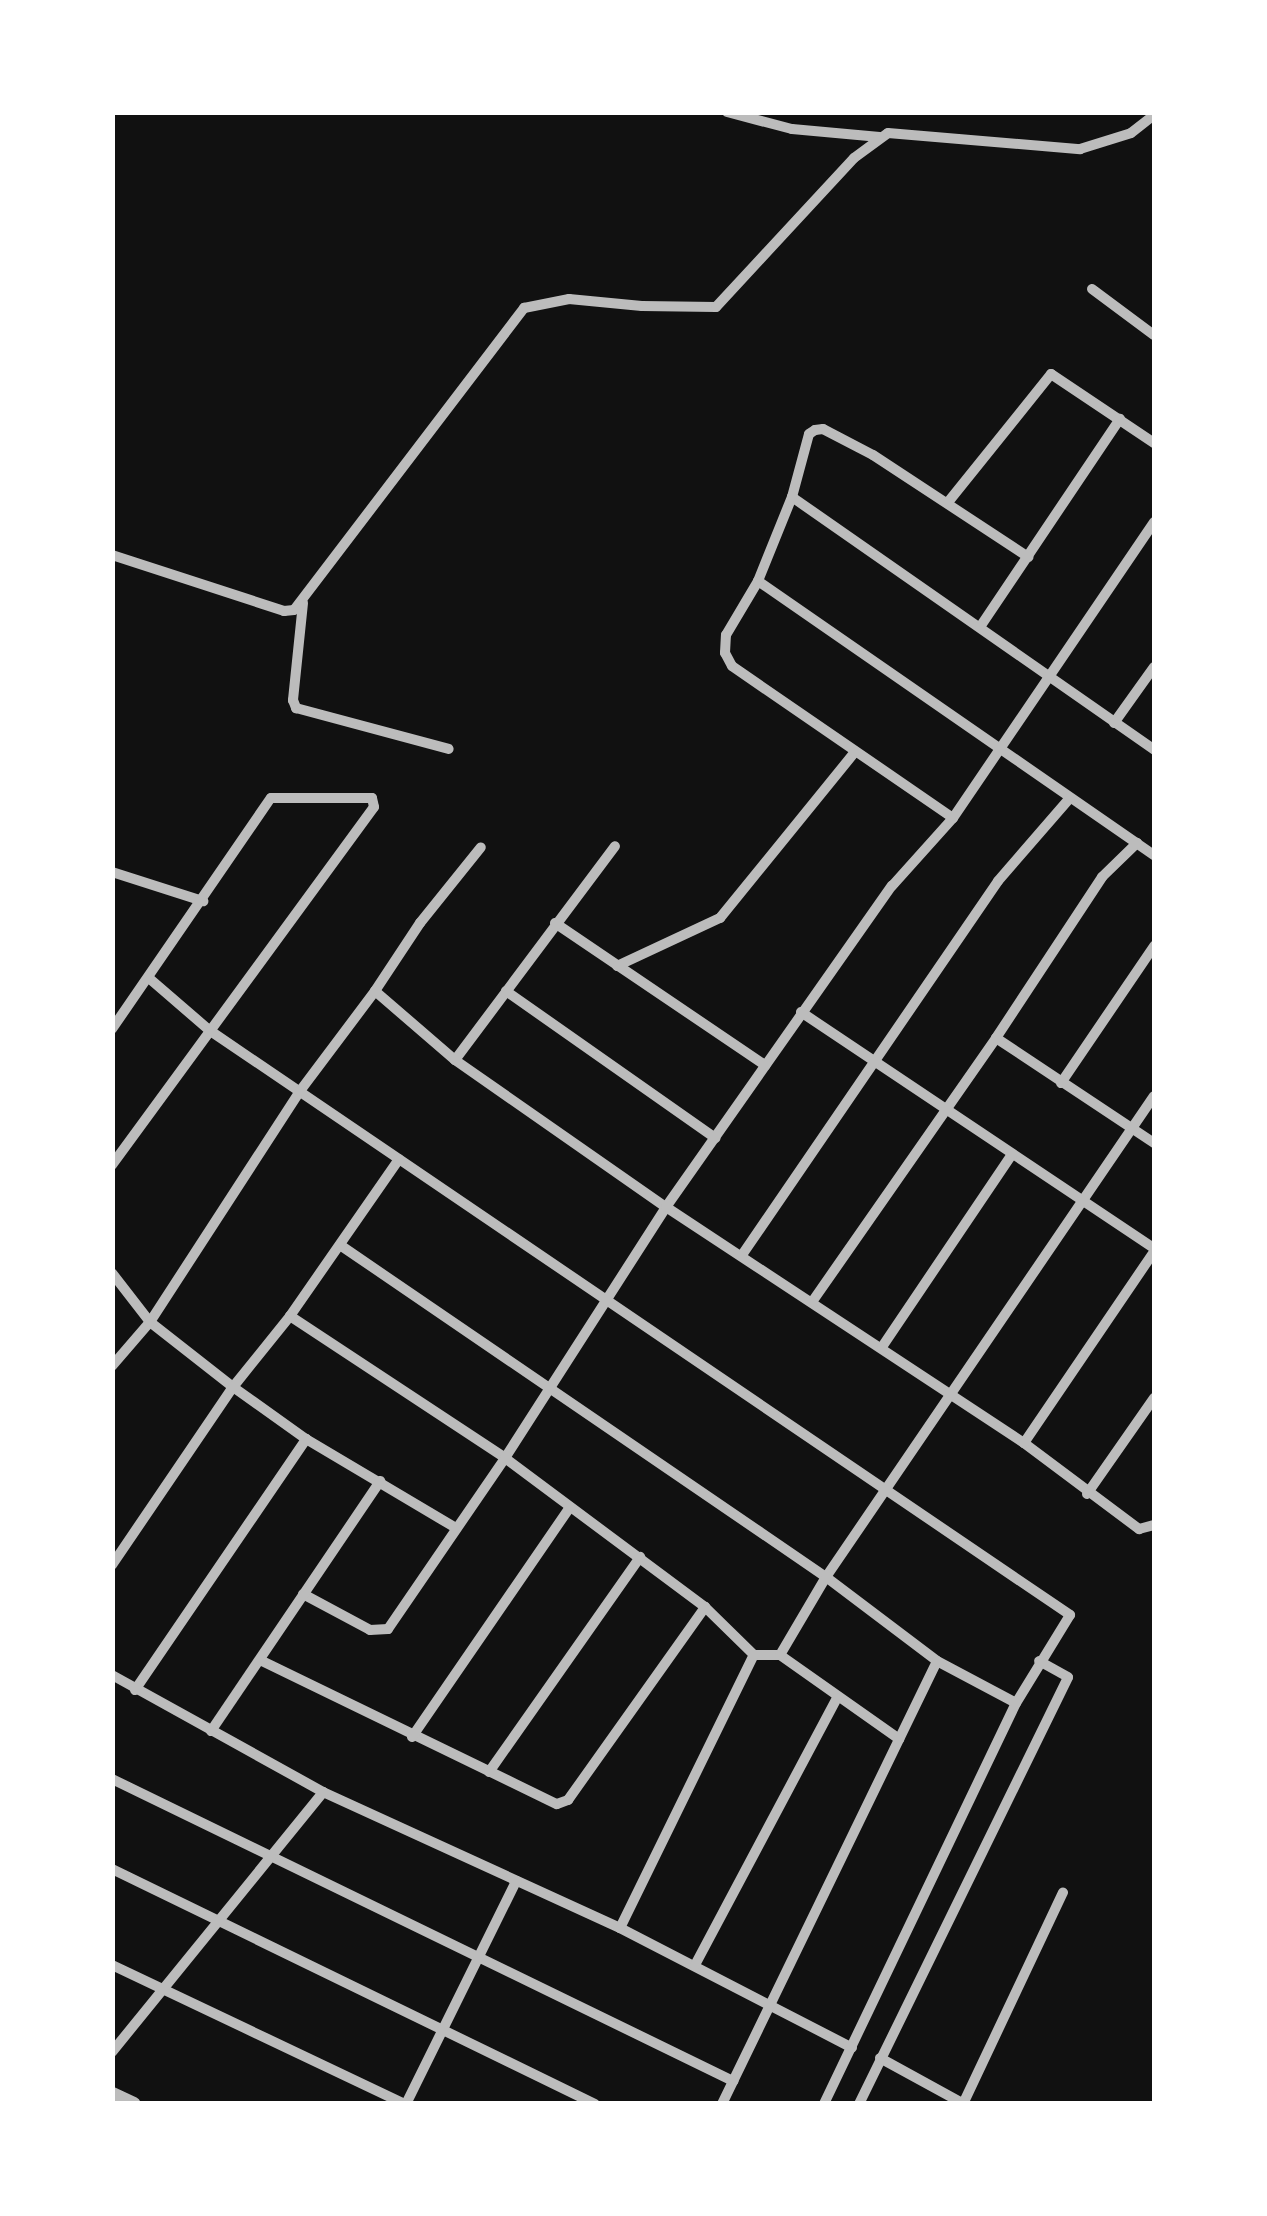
<!DOCTYPE html>
<style>
body{margin:0}
#map{position:relative;width:1267px;height:2216px;overflow:hidden;background:#111;font-family:Manrope,sans-serif}
div>[style]{position:absolute}
.minor>*{height:10px;margin:-5px;padding:0 5px;transform-origin:5px;border-radius:5px;background:#bcbcbc}
.tertiary>*{height:15px;margin:-7.5px;padding:0 7.5px;transform-origin:7.5px;border-radius:7.5px;background:#bcbcbc}
span{translate:-50% -50%;white-space:nowrap;text-align:center;line-height:1.15;-webkit-text-stroke:10px #fff;paint-order:stroke}
.frame{position:absolute;inset:0;border:115px solid #fff;pointer-events:none}
</style>
<div id="map">
<div class="minor">
<i style="left:727px;top:112px;width:67px;rotate:14.7deg"></i>
<i style="left:792px;top:129px;width:88px;rotate:5.2deg"></i>
<i style="left:1092px;top:289px;width:77px;rotate:36.6deg"></i>
<i style="left:792px;top:497px;width:442px;rotate:34.9deg"></i>
<i style="left:949px;top:501px;width:163px;rotate:-51.2deg"></i>
<i style="left:1051px;top:374px;width:124px;rotate:33.8deg"></i>
<i style="left:112px;top:555px;width:181px;rotate:18deg"></i>
<i style="left:284px;top:611px;width:10px;rotate:-6deg"></i>
<i style="left:294px;top:610px;width:380px;rotate:-52.7deg"></i>
<i style="left:524px;top:308px;width:46px;rotate:-11.3deg"></i>
<i style="left:569px;top:299px;width:73px;rotate:5.5deg"></i>
<i style="left:642px;top:306px;width:74px;rotate:0.8deg"></i>
<i style="left:716px;top:307px;width:203px;rotate:-47.2deg"></i>
<i style="left:854px;top:158px;width:42px;rotate:-36.3deg"></i>
<i style="left:888px;top:133px;width:193px;rotate:4.8deg"></i>
<i style="left:1080px;top:149px;width:53px;rotate:-17.4deg"></i>
<i style="left:1131px;top:133px;width:29px;rotate:-38deg"></i>
<i style="left:758px;top:581px;width:482px;rotate:34.7deg"></i>
<i style="left:303px;top:603px;width:98px;rotate:95.9deg"></i>
<i style="left:293px;top:700px;width:9px;rotate:69deg"></i>
<i style="left:296px;top:708px;width:158px;rotate:15deg"></i>
<i style="left:980px;top:627px;width:251px;rotate:-56.1deg"></i>
<i style="left:1114px;top:723px;width:69px;rotate:-54.5deg"></i>
<i style="left:953px;top:818px;width:268px;rotate:-145.5deg"></i>
<i style="left:732px;top:666px;width:15px;rotate:-118deg"></i>
<i style="left:725px;top:653px;width:18px;rotate:-87deg"></i>
<i style="left:726px;top:635px;width:63px;rotate:-59.3deg"></i>
<i style="left:758px;top:581px;width:91px;rotate:-68deg"></i>
<i style="left:792px;top:497px;width:65px;rotate:-74.9deg"></i>
<i style="left:809px;top:434px;width:7px;rotate:-34deg"></i>
<i style="left:815px;top:430px;width:8px;rotate:-7deg"></i>
<i style="left:823px;top:429px;width:56px;rotate:27.5deg"></i>
<i style="left:873px;top:455px;width:186px;rotate:33.3deg"></i>
<i style="left:112px;top:872px;width:96px;rotate:17.7deg"></i>
<i style="left:555px;top:923px;width:254px;rotate:34.1deg"></i>
<i style="left:617px;top:966px;width:114px;rotate:-25deg"></i>
<i style="left:720px;top:918px;width:213px;rotate:-50.9deg"></i>
<i style="left:150px;top:979px;width:78px;rotate:40.8deg"></i>
<i style="left:209px;top:1030px;width:1041px;rotate:34.19deg"></i>
<i style="left:1070px;top:1615px;width:103px;rotate:121.5deg"></i>
<i style="left:1016px;top:1703px;width:445px;rotate:115.6deg"></i>
<i style="left:375px;top:991px;width:106px;rotate:40.8deg"></i>
<i style="left:455px;top:1060px;width:257px;rotate:34.9deg"></i>
<i style="left:666px;top:1207px;width:429px;rotate:33.4deg"></i>
<i style="left:1024px;top:1443px;width:144px;rotate:36.8deg"></i>
<i style="left:1139px;top:1529px;width:16px;rotate:-15deg"></i>
<i style="left:506px;top:991px;width:256px;rotate:35.1deg"></i>
<i style="left:801px;top:1012px;width:425px;rotate:33.8deg"></i>
<i style="left:112px;top:1029px;width:280px;rotate:-55.5deg"></i>
<i style="left:271px;top:798px;width:101px"></i>
<i style="left:372px;top:798px;width:9px;rotate:77deg"></i>
<i style="left:374px;top:807px;width:444px;rotate:126.2deg"></i>
<i style="left:996px;top:1038px;width:190px;rotate:33.6deg"></i>
<i style="left:455px;top:1060px;width:267px;rotate:-53.2deg"></i>
<i style="left:1061px;top:1083px;width:166px;rotate:-55.8deg"></i>
<i style="left:340px;top:1245px;width:589px;rotate:34.34deg"></i>
<i style="left:826px;top:1577px;width:139px;rotate:37.1deg"></i>
<i style="left:937px;top:1661px;width:89px;rotate:28deg"></i>
<i style="left:742px;top:1255px;width:453px;rotate:-55.6deg"></i>
<i style="left:998px;top:881px;width:110px;rotate:-49.1deg"></i>
<i style="left:112px;top:1273px;width:62px;rotate:52.2deg"></i>
<i style="left:150px;top:1322px;width:105px;rotate:38.1deg"></i>
<i style="left:233px;top:1387px;width:90px;rotate:35.5deg"></i>
<i style="left:306px;top:1439px;width:172px;rotate:30.7deg"></i>
<i style="left:812px;top:1302px;width:322px;rotate:-55.1deg"></i>
<i style="left:996px;top:1038px;width:193px;rotate:-56.6deg"></i>
<i style="left:1102px;top:877px;width:49px;rotate:-44.2deg"></i>
<i style="left:290px;top:1316px;width:258px;rotate:33.4deg"></i>
<i style="left:505px;top:1458px;width:249px;rotate:36.7deg"></i>
<i style="left:705px;top:1607px;width:69px;rotate:44.4deg"></i>
<i style="left:754px;top:1655px;width:26px"></i>
<i style="left:780px;top:1655px;width:146px;rotate:35.2deg"></i>
<i style="left:882px;top:1347px;width:233px;rotate:-56deg"></i>
<i style="left:112px;top:1366px;width:58px;rotate:-49.2deg"></i>
<i style="left:150px;top:1322px;width:275px;rotate:-57deg"></i>
<i style="left:300px;top:1091px;width:125px;rotate:-53.1deg"></i>
<i style="left:375px;top:991px;width:82px;rotate:-56.5deg"></i>
<i style="left:420px;top:923px;width:97px;rotate:-51.2deg"></i>
<i style="left:1024px;top:1443px;width:231px;rotate:-55.8deg"></i>
<i style="left:1087px;top:1494px;width:117px;rotate:-55.1deg"></i>
<i style="left:112px;top:1565px;width:215px;rotate:-55.8deg"></i>
<i style="left:233px;top:1387px;width:91px;rotate:-51.2deg"></i>
<i style="left:290px;top:1316px;width:191px;rotate:-55.2deg"></i>
<i style="left:303px;top:1594px;width:76px;rotate:28.2deg"></i>
<i style="left:370px;top:1630px;width:18px;rotate:-3deg"></i>
<i style="left:388px;top:1629px;width:207px;rotate:-55.6deg"></i>
<i style="left:505px;top:1458px;width:298px;rotate:-57.3deg"></i>
<i style="left:666px;top:1207px;width:393px;rotate:-54.9deg"></i>
<i style="left:892px;top:886px;width:91px;rotate:-48.1deg"></i>
<i style="left:953px;top:818px;width:358px;rotate:-55.8deg"></i>
<i style="left:780px;top:1655px;width:91px;rotate:-59.5deg"></i>
<i style="left:826px;top:1577px;width:582px;rotate:-55.71deg"></i>
<i style="left:260px;top:1660px;width:330px;rotate:25.9deg"></i>
<i style="left:557px;top:1804px;width:12px;rotate:-20deg"></i>
<i style="left:568px;top:1800px;width:237px;rotate:-54.6deg"></i>
<i style="left:112px;top:1675px;width:241px;rotate:29deg"></i>
<i style="left:323px;top:1792px;width:327px;rotate:24.6deg"></i>
<i style="left:620px;top:1928px;width:261px;rotate:27.3deg"></i>
<i style="left:135px;top:1690px;width:304px;rotate:-55.7deg"></i>
<i style="left:211px;top:1731px;width:302px;rotate:-55.9deg"></i>
<i style="left:412px;top:1737px;width:279px;rotate:-55.5deg"></i>
<i style="left:489px;top:1772px;width:263px;rotate:-54.9deg"></i>
<i style="left:112px;top:1779px;width:691px;rotate:25.93deg"></i>
<i style="left:112px;top:1869px;width:537px;rotate:25.94deg"></i>
<i style="left:620px;top:1928px;width:304px;rotate:-63.9deg"></i>
<i style="left:112px;top:1965px;width:324px;rotate:25.4deg"></i>
<i style="left:695px;top:1965px;width:302px;rotate:-62deg"></i>
<i style="left:112px;top:2052px;width:335px;rotate:-50.9deg"></i>
<i style="left:880px;top:2058px;width:96px;rotate:28.7deg"></i>
<i style="left:406px;top:2104px;width:249px;rotate:-63.7deg"></i>
<i style="left:722px;top:2104px;width:492px;rotate:-64.1deg"></i>
<i style="left:859px;top:2104px;width:475px;rotate:-63.9deg"></i>
<i style="left:1068px;top:1677px;width:33px;rotate:-151deg"></i>
<i style="left:963px;top:2104px;width:234px;rotate:-64.7deg"></i>
</div>
<div class="tertiary">
<i style="left:112px;top:2094px;width:23px;rotate:25deg"></i>
</div>
<div class="frame"></div>
</div>
